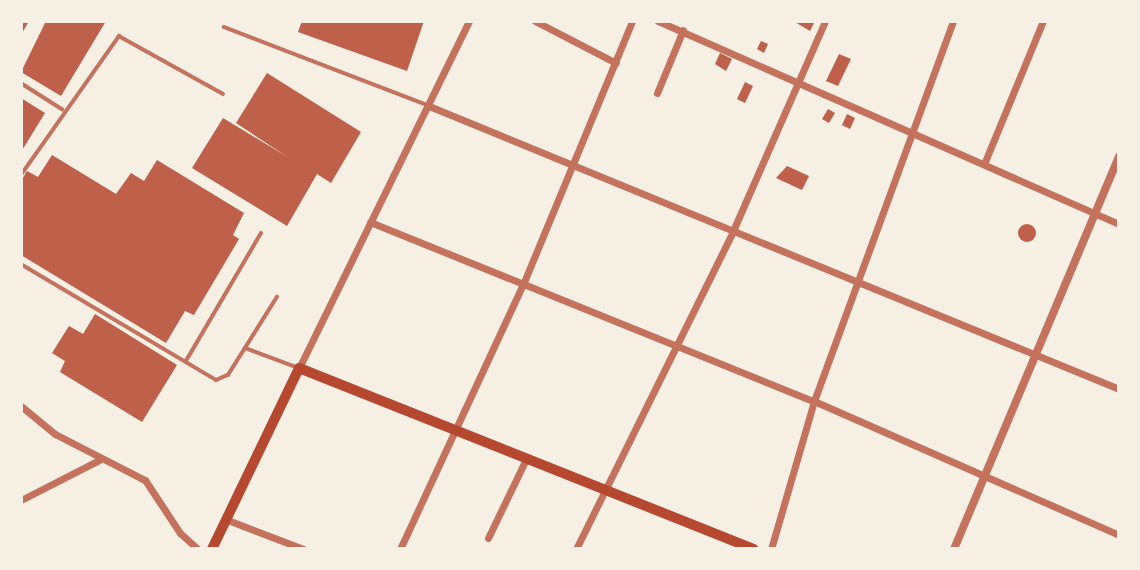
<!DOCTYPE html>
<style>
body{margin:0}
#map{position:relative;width:1140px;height:570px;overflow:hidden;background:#f6efe4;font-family:Arial,sans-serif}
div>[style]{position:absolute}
.building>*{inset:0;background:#bf614a}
.round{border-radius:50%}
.service>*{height:3.5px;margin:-1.75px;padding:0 1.75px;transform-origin:1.75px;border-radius:1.75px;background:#c5725c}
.minor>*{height:7px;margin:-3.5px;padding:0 3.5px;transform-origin:3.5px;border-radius:3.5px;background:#c5725c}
.tertiary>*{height:8px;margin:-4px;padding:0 4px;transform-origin:4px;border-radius:4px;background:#c5725c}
.secondary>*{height:10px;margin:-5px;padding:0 5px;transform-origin:5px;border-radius:5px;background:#b5482f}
span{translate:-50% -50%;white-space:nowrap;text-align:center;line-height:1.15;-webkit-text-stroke:5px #f6efe4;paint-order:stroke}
.frame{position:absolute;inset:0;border:23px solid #f6efe4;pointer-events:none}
</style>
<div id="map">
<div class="building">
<i style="clip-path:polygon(21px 21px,29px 21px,21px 35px)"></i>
<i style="clip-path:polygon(46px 21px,106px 21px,61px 96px,21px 72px)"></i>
<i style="clip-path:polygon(302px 21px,424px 21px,407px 71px,298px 32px)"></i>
<i style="clip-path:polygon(793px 21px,815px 21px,810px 31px)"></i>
<i style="clip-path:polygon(761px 41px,768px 44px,764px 53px,757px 49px)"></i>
<i style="clip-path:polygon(720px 53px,732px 59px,726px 71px,715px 64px)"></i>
<i style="clip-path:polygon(839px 54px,851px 59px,838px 86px,826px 81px)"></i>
<i style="clip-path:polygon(267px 73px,361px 132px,331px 183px,317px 174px,287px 226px,192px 168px,223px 118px,286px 156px,236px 123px)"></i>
<i style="clip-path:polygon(745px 82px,753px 86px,745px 103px,737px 99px)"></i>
<i style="clip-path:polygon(21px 98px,45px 113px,21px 152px)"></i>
<i style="clip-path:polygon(828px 109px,835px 113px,829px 123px,822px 119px)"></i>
<i style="clip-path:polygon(847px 114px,855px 118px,850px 129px,842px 125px)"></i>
<i style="clip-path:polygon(52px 155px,116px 194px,131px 173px,144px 181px,157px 160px,244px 213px,233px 235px,239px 239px,194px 315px,185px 311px,166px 343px,21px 255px,21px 181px,27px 171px,38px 177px)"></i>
<i style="clip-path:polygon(787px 166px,809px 176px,802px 190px,776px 178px)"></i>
<i class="round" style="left:1018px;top:224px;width:18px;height:18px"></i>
<i style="clip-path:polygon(95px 314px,177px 365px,142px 422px,60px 372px,65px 361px,52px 353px,69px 326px,83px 334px)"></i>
</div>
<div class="service">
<i style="left:224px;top:27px;width:217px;rotate:21deg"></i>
<i style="left:21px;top:83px;width:49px;rotate:32.4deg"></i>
<i style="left:21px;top:175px;width:170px;rotate:-54.8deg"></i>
<i style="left:119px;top:36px;width:119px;rotate:29.1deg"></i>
<i style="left:21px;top:264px;width:227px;rotate:30.7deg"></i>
<i style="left:216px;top:380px;width:13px;rotate:-23deg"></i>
<i style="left:228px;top:375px;width:92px;rotate:-57.9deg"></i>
<i style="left:245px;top:348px;width:58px;rotate:20.3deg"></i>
<i style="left:186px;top:361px;width:148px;rotate:-59.6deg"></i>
</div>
<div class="minor">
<i style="left:535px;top:21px;width:91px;rotate:27.4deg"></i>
<i style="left:658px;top:21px;width:504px;rotate:23.77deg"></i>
<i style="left:657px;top:93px;width:68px;rotate:-67.6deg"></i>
<i style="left:429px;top:106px;width:746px;rotate:22.3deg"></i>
<i style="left:984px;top:164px;width:155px;rotate:-67.6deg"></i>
<i style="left:370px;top:222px;width:479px;rotate:22deg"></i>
<i style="left:814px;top:401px;width:333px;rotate:23.7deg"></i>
<i style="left:299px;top:368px;width:386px;rotate:-63.9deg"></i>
<i style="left:21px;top:406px;width:44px;rotate:39.5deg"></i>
<i style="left:55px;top:434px;width:101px;rotate:27.1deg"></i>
<i style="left:145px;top:480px;width:64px;rotate:56.6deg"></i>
<i style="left:180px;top:533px;width:24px;rotate:42deg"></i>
<i style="left:21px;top:500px;width:88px;rotate:-27.1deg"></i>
<i style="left:225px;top:519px;width:84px;rotate:21deg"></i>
<i style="left:488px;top:538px;width:90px;rotate:-64.3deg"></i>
<i style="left:400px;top:549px;width:294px;rotate:-65.1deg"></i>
<i style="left:524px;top:282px;width:282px;rotate:-67.5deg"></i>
<i style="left:576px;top:549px;width:352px;rotate:-63.7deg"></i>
<i style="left:732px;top:233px;width:232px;rotate:-66.3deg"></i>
<i style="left:771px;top:549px;width:154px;rotate:-73.8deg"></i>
<i style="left:814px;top:401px;width:405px;rotate:-69.9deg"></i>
</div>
<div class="tertiary">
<i style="left:954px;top:549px;width:426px;rotate:-67.2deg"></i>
</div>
<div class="secondary">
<i style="left:212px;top:549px;width:201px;rotate:-64.3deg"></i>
<i style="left:299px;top:368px;width:489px;rotate:21.7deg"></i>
</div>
<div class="frame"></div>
</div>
